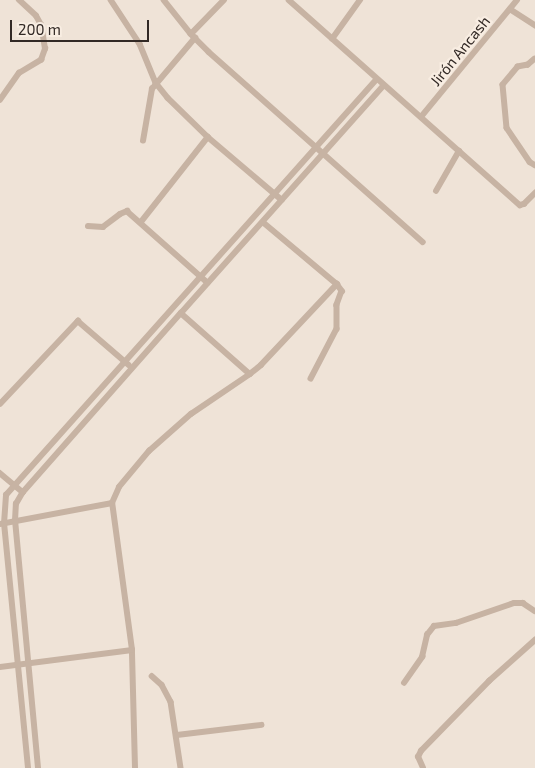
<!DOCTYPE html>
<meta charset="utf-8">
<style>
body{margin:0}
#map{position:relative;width:535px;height:768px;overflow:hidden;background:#efe3d7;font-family:"Exo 2",sans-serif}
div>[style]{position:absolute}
.minor>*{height:5.5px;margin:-2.75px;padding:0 2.75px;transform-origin:2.75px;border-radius:2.75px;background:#c7b3a3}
span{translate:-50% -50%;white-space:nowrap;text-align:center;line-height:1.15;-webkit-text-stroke:4.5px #f8ede2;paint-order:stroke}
.street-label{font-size:15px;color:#322925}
.scale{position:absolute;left:10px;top:20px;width:139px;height:22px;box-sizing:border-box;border:2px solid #322925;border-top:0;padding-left:6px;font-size:15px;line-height:18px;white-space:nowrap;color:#322925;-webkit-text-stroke:4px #f8ede2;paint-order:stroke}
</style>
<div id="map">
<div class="minor">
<i style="left:111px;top:0;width:53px;rotate:56.6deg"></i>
<i style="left:140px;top:44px;width:42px;rotate:67.7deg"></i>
<i style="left:156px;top:83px;width:19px;rotate:51deg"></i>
<i style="left:168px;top:98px;width:56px;rotate:44.3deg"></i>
<i style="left:208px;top:137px;width:97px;rotate:40.4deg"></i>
<i style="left:164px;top:0;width:43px;rotate:51.5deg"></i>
<i style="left:191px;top:34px;width:25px;rotate:45deg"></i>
<i style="left:209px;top:52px;width:286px;rotate:41.6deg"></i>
<i style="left:289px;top:0;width:309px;rotate:41.6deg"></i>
<i style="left:520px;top:205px;width:4px;rotate:-14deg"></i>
<i style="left:524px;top:204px;width:16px;rotate:-45deg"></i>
<i style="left:510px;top:9px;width:30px;rotate:33deg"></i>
<i style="left:191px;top:34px;width:47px;rotate:-45.9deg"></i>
<i style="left:332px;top:39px;width:48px;rotate:-54.3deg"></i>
<i style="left:535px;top:59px;width:9px;rotate:139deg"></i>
<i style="left:528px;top:65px;width:10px;rotate:169deg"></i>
<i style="left:518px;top:67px;width:23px;rotate:130deg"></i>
<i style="left:503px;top:85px;width:43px;rotate:84.7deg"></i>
<i style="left:507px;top:128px;width:41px;rotate:55.9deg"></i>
<i style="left:530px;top:162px;width:6px;rotate:31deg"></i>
<i style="left:0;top:100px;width:33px;rotate:-55deg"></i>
<i style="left:19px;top:73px;width:26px;rotate:-31deg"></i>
<i style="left:41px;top:60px;width:12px;rotate:-70deg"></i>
<i style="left:45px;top:49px;width:24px;rotate:-99deg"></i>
<i style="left:41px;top:25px;width:10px;rotate:-119deg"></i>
<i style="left:36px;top:16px;width:23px;rotate:-137deg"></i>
<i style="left:421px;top:117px;width:151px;rotate:-50.6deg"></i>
<i style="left:143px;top:141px;width:53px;rotate:-80.2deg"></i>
<i style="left:152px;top:89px;width:67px;rotate:-49.9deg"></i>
<i style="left:436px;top:191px;width:46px;rotate:-60.1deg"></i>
<i style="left:141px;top:222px;width:108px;rotate:-51.8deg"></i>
<i style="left:263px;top:222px;width:97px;rotate:40deg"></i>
<i style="left:337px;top:284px;width:9px;rotate:54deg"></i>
<i style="left:342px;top:291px;width:15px;rotate:110deg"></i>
<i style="left:337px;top:305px;width:24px;rotate:90deg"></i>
<i style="left:337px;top:329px;width:56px;rotate:117.5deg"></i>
<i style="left:88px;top:226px;width:15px;rotate:4deg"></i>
<i style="left:103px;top:227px;width:21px;rotate:-37deg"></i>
<i style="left:120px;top:214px;width:8px;rotate:-23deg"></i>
<i style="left:127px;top:211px;width:108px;rotate:41.6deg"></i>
<i style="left:181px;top:313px;width:92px;rotate:41.5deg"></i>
<i style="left:250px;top:374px;width:14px;rotate:-39deg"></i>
<i style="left:261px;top:365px;width:111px;rotate:-46.8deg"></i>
<i style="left:0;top:404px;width:114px;rotate:-46.8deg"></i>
<i style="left:78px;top:321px;width:67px;rotate:40.8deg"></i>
<i style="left:0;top:473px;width:30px;rotate:40deg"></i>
<i style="left:0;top:524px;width:114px;rotate:-10.6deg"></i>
<i style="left:0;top:667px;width:133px;rotate:-7.3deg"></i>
<i style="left:152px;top:676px;width:13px;rotate:42deg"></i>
<i style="left:162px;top:685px;width:19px;rotate:62deg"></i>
<i style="left:171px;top:702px;width:67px;rotate:81.4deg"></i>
<i style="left:404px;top:683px;width:32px;rotate:-55deg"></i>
<i style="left:422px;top:657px;width:23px;rotate:-77deg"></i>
<i style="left:427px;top:635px;width:11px;rotate:-52deg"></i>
<i style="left:434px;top:626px;width:22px;rotate:-8deg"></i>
<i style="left:456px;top:623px;width:61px;rotate:-19deg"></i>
<i style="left:514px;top:603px;width:9px"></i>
<i style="left:523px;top:603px;width:14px;rotate:34deg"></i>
<i style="left:177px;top:735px;width:85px;rotate:-6.8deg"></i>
<i style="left:28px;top:768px;width:245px;rotate:-95.6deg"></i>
<i style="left:4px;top:524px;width:29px;rotate:-86deg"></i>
<i style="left:6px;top:495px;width:556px;rotate:-48.28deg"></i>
<i style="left:38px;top:768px;width:248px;rotate:-95.3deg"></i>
<i style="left:15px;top:521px;width:17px;rotate:-87deg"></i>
<i style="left:16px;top:504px;width:14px;rotate:-60deg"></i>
<i style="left:23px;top:492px;width:239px;rotate:-48.6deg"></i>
<i style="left:181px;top:313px;width:304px;rotate:-48.3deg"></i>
<i style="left:135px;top:768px;width:118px;rotate:-91.5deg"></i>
<i style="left:132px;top:650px;width:148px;rotate:-97.7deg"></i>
<i style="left:112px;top:503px;width:17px;rotate:-66deg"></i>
<i style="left:119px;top:487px;width:47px;rotate:-50.2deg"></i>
<i style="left:149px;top:451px;width:56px;rotate:-41.4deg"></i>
<i style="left:191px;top:414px;width:71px;rotate:-34.1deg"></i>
<i style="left:423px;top:768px;width:12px;rotate:-114deg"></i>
<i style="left:418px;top:757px;width:7px;rotate:-63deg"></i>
<i style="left:421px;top:751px;width:98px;rotate:-45.8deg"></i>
<i style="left:489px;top:681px;width:62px;rotate:-41.7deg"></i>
</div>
<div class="street-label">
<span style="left:460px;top:51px;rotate:-51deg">Jirón Ancash</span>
</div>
<div class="scale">200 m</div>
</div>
